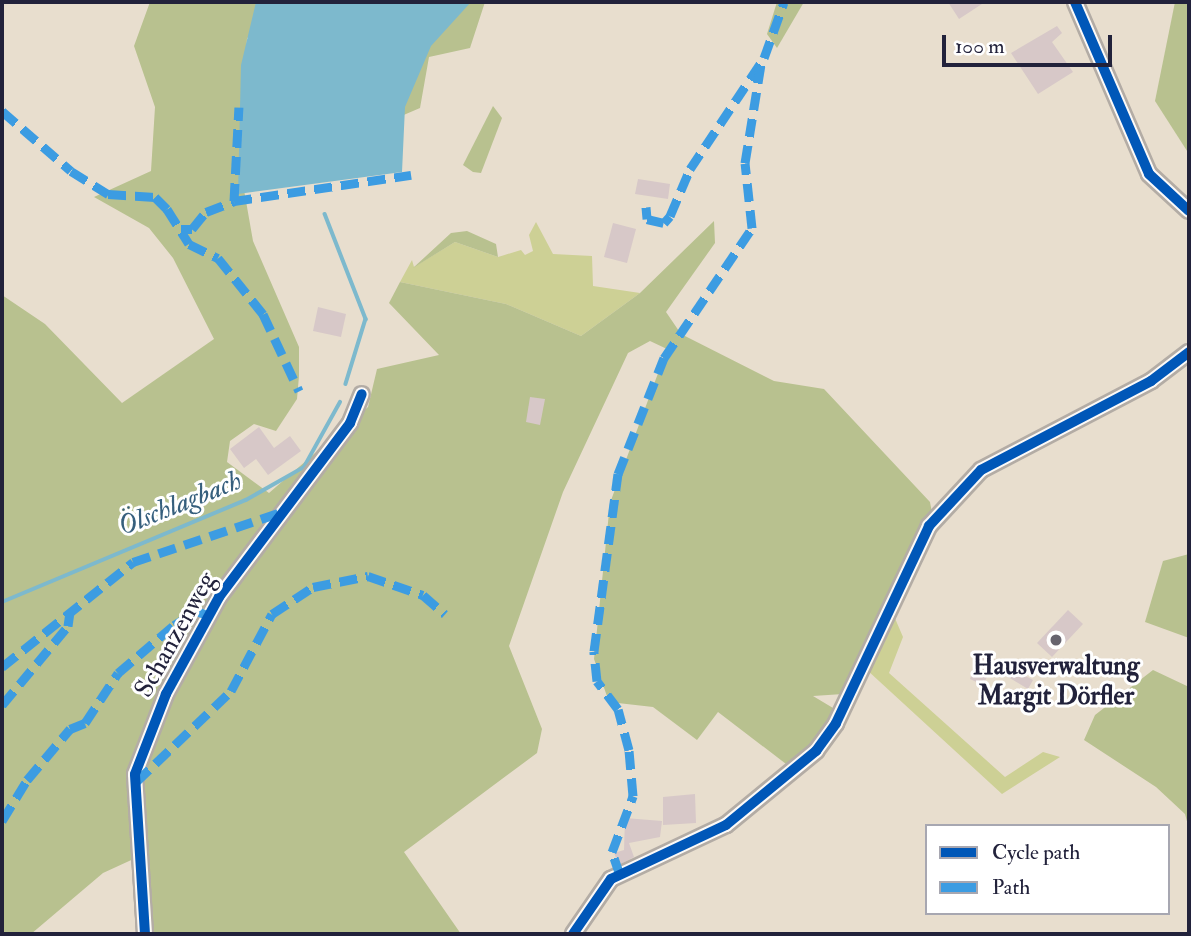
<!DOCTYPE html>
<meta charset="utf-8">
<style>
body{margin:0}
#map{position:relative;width:1191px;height:936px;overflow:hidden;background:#e8dece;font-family:"IM FELL Double Pica",serif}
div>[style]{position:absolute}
.green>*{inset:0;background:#cdd095}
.forest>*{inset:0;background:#b8c18f}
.water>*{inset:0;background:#7db9cd}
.stream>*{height:3.5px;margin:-1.75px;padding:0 1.75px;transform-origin:1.75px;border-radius:1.75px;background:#7db9cd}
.building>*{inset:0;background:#d7c8c8}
.roads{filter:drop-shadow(2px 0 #b3aca5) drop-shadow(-2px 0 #b3aca5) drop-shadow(0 2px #b3aca5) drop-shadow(0 -2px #b3aca5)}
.minor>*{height:14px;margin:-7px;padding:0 7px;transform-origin:7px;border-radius:7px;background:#fcfaf8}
.quiet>*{height:9px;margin-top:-4.5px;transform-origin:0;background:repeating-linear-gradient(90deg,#3c9ce2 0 18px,transparent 0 27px)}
.cycleway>*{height:10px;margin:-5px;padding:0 5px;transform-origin:5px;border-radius:5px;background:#0057b8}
.dots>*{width:19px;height:19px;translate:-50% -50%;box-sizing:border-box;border:4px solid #fff;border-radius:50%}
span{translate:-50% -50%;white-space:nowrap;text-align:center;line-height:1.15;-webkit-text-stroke:6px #fff;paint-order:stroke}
.street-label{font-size:26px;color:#22223b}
.poi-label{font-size:26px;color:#22223b;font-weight:700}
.water-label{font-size:28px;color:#365f7d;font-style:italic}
.frame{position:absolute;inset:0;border:4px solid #22223b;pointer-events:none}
.legend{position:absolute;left:925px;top:824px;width:245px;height:91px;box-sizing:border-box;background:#fff;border:2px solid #a7a7b1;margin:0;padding:9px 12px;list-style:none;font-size:21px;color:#22223b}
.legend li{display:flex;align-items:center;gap:14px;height:35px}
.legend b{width:35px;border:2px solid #a7a7b1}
.scale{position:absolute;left:942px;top:35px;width:170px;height:32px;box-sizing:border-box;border:4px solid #22223b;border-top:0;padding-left:9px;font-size:21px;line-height:24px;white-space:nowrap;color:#22223b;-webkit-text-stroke:5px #fff;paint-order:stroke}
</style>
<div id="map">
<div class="green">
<i style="clip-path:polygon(536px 222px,553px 254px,592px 256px,593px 286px,640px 293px,581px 336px,506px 304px,400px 282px,412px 260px,414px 267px,455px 242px,498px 257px,521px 250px,525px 255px,533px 251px,529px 235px)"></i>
<i style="clip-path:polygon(894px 616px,903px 637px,889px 673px,1005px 777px,1043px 752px,1060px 757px,1002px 794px,867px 670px)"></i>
</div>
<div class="forest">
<i style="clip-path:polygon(150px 2px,311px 2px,247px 38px,240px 167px,253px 241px,299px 347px,299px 376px,297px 399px,276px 431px,254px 424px,230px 441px,227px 462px,269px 493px,368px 407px,377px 369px,439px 355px,389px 303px,400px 282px,506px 304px,581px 336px,640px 293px,714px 221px,715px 243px,666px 312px,681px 334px,774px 381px,824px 389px,930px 502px,932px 513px,843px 694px,813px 696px,833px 708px,833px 718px,790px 767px,718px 712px,697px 740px,653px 707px,609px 702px,594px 659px,610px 503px,667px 349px,650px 341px,628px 353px,563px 492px,509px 646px,542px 729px,537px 753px,404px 852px,461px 934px,148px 934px,140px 856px,103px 873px,31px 934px,2px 934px,2px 295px,45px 324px,122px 403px,214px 339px,173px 258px,149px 228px,94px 197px,151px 171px,155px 107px,134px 46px)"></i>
<i style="clip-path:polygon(417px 2px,485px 2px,470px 48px,429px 57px,420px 108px,399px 117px)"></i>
<i style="clip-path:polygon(777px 2px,804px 2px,777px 48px,767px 34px)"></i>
<i style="clip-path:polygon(1175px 2px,1189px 2px,1189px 154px,1155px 101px)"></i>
<i style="clip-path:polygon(493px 106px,502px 118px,481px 173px,473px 172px,463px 165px)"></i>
<i style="clip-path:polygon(467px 231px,496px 244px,498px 257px,455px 242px,413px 268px,451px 233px)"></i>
<i style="clip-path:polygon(1189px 554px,1189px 638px,1145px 622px,1163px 561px)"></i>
<i style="clip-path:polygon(1153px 670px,1189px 687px,1189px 829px,1185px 814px,1156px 787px,1084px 740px,1095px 715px)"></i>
</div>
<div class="water">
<i style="clip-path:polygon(256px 2px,471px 2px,431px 46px,405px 107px,402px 172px,238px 194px,241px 65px)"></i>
</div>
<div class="stream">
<i style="left:325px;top:214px;width:113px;rotate:68.7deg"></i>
<i style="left:366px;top:319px;width:68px;rotate:107.1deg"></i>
<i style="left:2px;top:602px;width:264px;rotate:-22.7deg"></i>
<i style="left:246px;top:500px;width:67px;rotate:-29.6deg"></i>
<i style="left:304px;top:467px;width:74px;rotate:-61deg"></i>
</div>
<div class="building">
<i style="clip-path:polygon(948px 2px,985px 2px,959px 19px)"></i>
<i style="clip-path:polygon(1057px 26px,1062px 33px,1052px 42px,1073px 72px,1038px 94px,1011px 53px)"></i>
<i style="clip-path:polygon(638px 179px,670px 184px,668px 199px,635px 194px)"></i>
<i style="clip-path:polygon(613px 223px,636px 229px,627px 263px,604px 257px)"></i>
<i style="clip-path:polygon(318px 307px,346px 314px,341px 337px,313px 331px)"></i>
<i style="clip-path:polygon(530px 397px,545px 399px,540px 425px,526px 422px)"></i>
<i style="clip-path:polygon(259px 427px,274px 448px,290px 436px,301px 451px,268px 475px,256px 459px,244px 468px,230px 449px)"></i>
<i style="clip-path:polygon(1068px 610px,1083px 624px,1052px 657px,1037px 643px)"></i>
<i style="clip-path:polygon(980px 652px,1033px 680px,1028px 689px,992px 667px,983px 685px,970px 679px)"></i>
<i style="clip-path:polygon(695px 794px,696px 823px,663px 825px,663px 797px)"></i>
<i style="clip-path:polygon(625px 818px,662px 821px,660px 837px,629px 843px,634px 857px,619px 865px,614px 853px,624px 850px)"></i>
</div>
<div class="roads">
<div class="minor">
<i style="left:1075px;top:2px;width:187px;rotate:66.7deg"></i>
<i style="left:1149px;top:174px;width:54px;rotate:42.8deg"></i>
<i style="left:145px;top:934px;width:160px;rotate:-93.6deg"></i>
<i style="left:135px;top:774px;width:86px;rotate:-68.8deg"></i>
<i style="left:166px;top:694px;width:111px;rotate:-61.3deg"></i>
<i style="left:219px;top:597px;width:218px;rotate:-53deg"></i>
<i style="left:350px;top:423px;width:31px;rotate:-68deg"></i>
<i style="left:573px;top:934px;width:67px;rotate:-55.4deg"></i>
<i style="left:611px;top:879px;width:127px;rotate:-25.2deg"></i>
<i style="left:726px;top:825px;width:117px;rotate:-39.4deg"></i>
<i style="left:816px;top:751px;width:34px;rotate:-54deg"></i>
<i style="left:836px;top:723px;width:218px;rotate:-64.7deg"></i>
<i style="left:929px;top:526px;width:76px;rotate:-47.1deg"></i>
<i style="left:981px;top:470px;width:192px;rotate:-27.6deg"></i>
<i style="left:1151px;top:381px;width:48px;rotate:-37.3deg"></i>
</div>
</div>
<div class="quiet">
<i style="left:2px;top:111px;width:91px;rotate:41deg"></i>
<i style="left:71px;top:171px;width:44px;rotate:31.9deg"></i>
<i style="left:108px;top:194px;width:47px;rotate:3.7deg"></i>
<i style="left:155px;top:197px;width:17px;rotate:45deg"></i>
<i style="left:167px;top:209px;width:41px;rotate:57.8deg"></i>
<i style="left:189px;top:244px;width:32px;rotate:26deg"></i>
<i style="left:218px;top:258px;width:72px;rotate:51.2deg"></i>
<i style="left:263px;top:314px;width:85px;rotate:64.9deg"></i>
<i style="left:234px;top:201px;width:94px;rotate:-87deg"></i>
<i style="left:646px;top:207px;width:12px;rotate:85deg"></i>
<i style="left:647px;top:219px;width:17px;rotate:13deg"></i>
<i style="left:664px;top:223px;width:9px;rotate:-49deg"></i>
<i style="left:670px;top:216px;width:51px;rotate:-66.9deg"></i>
<i style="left:690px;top:169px;width:133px;rotate:-56.3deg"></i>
<i style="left:764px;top:58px;width:59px;rotate:-70.3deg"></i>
<i style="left:181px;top:229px;width:11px"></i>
<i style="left:192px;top:229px;width:22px;rotate:-51deg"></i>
<i style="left:206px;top:212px;width:30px;rotate:-21deg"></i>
<i style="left:234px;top:201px;width:179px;rotate:-8.4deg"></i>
<i style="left:2px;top:667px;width:168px;rotate:-38.7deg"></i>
<i style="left:133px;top:562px;width:154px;rotate:-18.6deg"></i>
<i style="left:2px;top:705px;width:103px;rotate:-50.1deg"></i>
<i style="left:68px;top:626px;width:14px;rotate:-82deg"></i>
<i style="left:136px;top:782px;width:132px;rotate:-43.8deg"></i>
<i style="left:231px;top:691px;width:87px;rotate:-62deg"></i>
<i style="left:272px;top:614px;width:49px;rotate:-33.4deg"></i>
<i style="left:313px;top:587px;width:56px;rotate:-11.3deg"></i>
<i style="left:368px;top:576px;width:58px;rotate:19.1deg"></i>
<i style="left:423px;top:595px;width:29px;rotate:41deg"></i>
<i style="left:2px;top:821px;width:48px;rotate:-58.6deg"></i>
<i style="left:27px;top:780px;width:67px;rotate:-49.9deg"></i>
<i style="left:70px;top:729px;width:16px;rotate:-22deg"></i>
<i style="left:85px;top:723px;width:60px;rotate:-56.6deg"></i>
<i style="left:118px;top:673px;width:74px;rotate:-40.6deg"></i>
<i style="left:174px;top:625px;width:27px;rotate:-31deg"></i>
<i style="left:197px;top:611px;width:11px;rotate:22deg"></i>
<i style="left:620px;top:875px;width:24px;rotate:-109deg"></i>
<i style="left:612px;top:852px;width:60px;rotate:-69.4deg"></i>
<i style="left:633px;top:796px;width:46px;rotate:-95deg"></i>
<i style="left:629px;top:750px;width:42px;rotate:-105deg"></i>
<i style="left:618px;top:709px;width:35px;rotate:-127deg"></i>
<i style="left:597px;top:681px;width:30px;rotate:-96deg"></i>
<i style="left:594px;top:651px;width:179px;rotate:-82.3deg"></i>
<i style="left:618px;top:474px;width:125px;rotate:-68.4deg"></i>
<i style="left:664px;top:358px;width:157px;rotate:-55.9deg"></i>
<i style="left:752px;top:228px;width:65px;rotate:-96.1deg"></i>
<i style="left:745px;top:163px;width:100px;rotate:-80.8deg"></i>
</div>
<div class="cycleway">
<i style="left:1075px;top:2px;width:187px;rotate:66.7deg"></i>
<i style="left:1149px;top:174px;width:54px;rotate:42.8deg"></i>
<i style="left:145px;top:934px;width:160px;rotate:-93.6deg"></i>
<i style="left:135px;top:774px;width:86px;rotate:-68.8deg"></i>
<i style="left:166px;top:694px;width:111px;rotate:-61.3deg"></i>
<i style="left:219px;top:597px;width:218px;rotate:-53deg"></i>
<i style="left:350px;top:423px;width:31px;rotate:-68deg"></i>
<i style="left:573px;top:934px;width:67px;rotate:-55.4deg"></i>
<i style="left:611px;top:879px;width:127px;rotate:-25.2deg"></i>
<i style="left:726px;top:825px;width:117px;rotate:-39.4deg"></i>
<i style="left:816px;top:751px;width:34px;rotate:-54deg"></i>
<i style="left:836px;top:723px;width:218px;rotate:-64.7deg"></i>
<i style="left:929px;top:526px;width:76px;rotate:-47.1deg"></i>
<i style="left:981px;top:470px;width:192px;rotate:-27.6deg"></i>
<i style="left:1151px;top:381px;width:48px;rotate:-37.3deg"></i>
</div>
<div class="dots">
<i style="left:1056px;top:640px;background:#67646e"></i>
</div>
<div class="street-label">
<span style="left:176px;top:635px;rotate:-61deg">Schanzenweg</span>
</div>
<div class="poi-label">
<span style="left:1056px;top:682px">Hausverwaltung<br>Margit Dörfler</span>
</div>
<div class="water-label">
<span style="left:180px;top:504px;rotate:-22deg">Ölschlagbach</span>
</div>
<div class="frame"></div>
<ul class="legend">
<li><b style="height:9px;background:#0057b8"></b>Cycle path</li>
<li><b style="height:9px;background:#3c9ce2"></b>Path</li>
</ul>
<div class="scale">100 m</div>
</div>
